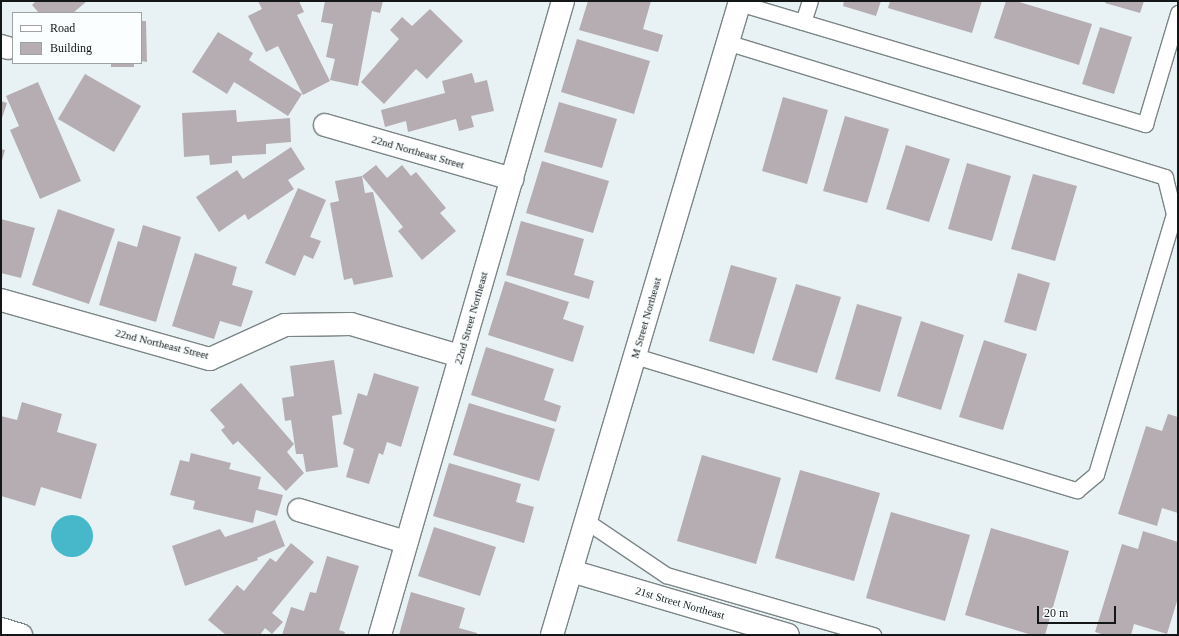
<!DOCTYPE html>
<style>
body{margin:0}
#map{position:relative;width:1179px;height:636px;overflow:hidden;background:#e8f2f4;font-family:"Times New Roman",serif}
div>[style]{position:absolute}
.water>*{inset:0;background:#46b8c9}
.round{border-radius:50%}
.building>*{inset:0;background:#b5adb1}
.roads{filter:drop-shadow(1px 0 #7c8586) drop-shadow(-1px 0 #7c8586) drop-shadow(0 1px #7c8586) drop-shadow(0 -1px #7c8586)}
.service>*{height:15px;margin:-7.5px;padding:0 7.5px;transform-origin:7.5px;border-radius:7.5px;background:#fff}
.minor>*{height:22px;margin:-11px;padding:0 11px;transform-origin:11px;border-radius:11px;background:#fff}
.tertiary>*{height:22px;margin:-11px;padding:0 11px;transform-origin:11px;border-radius:11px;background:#fff}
span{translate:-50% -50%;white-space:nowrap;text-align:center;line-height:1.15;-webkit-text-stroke:3.5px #fafeff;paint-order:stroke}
.street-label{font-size:11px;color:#131717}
.frame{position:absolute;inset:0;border:2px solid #131717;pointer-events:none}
.legend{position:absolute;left:12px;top:12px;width:130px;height:52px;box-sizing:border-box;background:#fafeff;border:1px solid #9ea2a2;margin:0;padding:5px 7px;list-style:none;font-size:12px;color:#131717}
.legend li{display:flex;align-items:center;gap:8px;height:20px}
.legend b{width:20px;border:1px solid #9ea2a2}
.scale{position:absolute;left:1037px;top:606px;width:79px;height:18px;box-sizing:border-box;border:2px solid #131717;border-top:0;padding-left:5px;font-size:12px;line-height:14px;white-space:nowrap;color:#131717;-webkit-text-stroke:3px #fafeff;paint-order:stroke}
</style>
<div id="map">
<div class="water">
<i class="round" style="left:51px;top:515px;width:42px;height:42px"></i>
</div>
<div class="building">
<i style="clip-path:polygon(36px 1px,87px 1px,73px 13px,39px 13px,32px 5px)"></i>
<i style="clip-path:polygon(258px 1px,299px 1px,304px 12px,297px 15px,330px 81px,303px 95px,278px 46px,266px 52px,248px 16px,262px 9px)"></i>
<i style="clip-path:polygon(325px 1px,383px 1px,380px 13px,372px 11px,358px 86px,330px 80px,335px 59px,326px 57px,333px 24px,321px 22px)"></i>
<i style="clip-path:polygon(588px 1px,651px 1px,643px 29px,663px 35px,658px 52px,579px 30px)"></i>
<i style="clip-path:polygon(844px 1px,881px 1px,876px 16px,843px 6px)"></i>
<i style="clip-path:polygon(890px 1px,982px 1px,972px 33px,888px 8px)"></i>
<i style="clip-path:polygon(1006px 1px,1016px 1px,1092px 24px,1079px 65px,994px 38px)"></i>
<i style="clip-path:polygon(1106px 1px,1144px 1px,1140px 13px,1105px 3px)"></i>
<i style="clip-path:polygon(430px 9px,463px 41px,427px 79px,416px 69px,384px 104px,361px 82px,399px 39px,390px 30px,402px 17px,412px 26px)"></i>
<i style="clip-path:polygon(141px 21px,146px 21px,147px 62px,141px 61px)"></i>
<i style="clip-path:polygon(1100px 27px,1132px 37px,1114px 94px,1082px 84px)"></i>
<i style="clip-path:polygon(218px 32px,253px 53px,249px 60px,302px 94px,288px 116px,234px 82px,227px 94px,192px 72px)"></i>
<i style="clip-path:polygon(577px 39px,650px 61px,634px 114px,561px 92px)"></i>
<i style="clip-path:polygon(111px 63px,134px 63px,134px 67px,111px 67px)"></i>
<i style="clip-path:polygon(472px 73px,475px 83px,487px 80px,494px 111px,471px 116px,474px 127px,459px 131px,456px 119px,408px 132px,406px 121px,385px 127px,381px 110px,445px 93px,442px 81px)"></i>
<i style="clip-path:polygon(85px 74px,141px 106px,114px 152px,58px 119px)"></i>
<i style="clip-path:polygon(38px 82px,81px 181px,40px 199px,10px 130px,19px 126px,6px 96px)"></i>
<i style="clip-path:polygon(783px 97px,828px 110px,807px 184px,762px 171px)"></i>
<i style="clip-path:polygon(1px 101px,7px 103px,1px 121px)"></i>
<i style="clip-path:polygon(559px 102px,617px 119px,602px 168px,544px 152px)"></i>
<i style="clip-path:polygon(236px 110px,237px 122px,290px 118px,291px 142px,266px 144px,266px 154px,232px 156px,232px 163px,210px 165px,209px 155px,184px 157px,182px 113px)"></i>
<i style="clip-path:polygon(845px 116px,889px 129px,867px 203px,823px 191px)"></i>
<i style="clip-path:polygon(906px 145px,950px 159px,929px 222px,886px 209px)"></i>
<i style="clip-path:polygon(291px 147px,305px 169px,288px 180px,294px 189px,248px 220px,245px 214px,219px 232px,196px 197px,237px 170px,243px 179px)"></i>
<i style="clip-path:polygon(1px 149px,5px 150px,1px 164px)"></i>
<i style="clip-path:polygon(542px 161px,609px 181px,593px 233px,526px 213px)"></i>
<i style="clip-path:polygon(967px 163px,1011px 176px,992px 241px,948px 229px)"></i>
<i style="clip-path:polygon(376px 165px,387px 178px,402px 165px,411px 176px,416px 172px,446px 208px,440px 213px,456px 231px,422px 260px,398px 231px,403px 227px,362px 176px)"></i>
<i style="clip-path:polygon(1033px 174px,1077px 186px,1055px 261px,1011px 249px)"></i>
<i style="clip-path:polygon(362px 176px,365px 193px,373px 192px,393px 277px,354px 285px,352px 278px,344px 280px,330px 203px,339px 201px,335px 181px)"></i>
<i style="clip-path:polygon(298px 188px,326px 200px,310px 237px,321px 241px,313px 259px,304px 255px,295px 276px,265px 263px)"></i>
<i style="clip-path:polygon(58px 209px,115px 229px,89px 304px,32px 285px)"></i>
<i style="clip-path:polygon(1px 219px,35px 228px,21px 278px,1px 273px)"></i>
<i style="clip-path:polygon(521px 221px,584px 239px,574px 275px,594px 281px,589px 299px,506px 275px)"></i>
<i style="clip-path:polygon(143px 225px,181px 237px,156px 322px,99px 305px,118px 241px,137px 247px)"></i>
<i style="clip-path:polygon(195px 253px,237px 267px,232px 285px,253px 291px,241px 327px,220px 321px,214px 339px,172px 326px)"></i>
<i style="clip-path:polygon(731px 265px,777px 278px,754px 354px,709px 341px)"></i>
<i style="clip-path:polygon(1018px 273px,1050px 283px,1036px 331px,1004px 322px)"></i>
<i style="clip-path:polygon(505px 281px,569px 302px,563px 319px,584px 326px,573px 362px,488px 335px)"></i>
<i style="clip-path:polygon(796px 284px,841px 297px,817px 373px,772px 360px)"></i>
<i style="clip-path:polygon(857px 304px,902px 317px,880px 392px,835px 379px)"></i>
<i style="clip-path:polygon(921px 321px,964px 335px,941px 410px,897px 396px)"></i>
<i style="clip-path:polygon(984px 340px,1027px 354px,1003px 430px,959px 417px)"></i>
<i style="clip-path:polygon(486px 347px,554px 369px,544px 400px,561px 406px,556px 422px,471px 395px)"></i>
<i style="clip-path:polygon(334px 360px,342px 414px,332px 416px,338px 467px,306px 472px,303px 454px,296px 454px,291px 420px,285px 421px,282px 398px,294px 396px,290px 366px)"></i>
<i style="clip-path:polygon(374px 373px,419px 387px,401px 447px,387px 442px,383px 455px,379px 453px,369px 484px,346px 477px,354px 449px,343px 444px,358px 393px,367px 396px)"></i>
<i style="clip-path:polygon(241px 383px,294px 444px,287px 452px,304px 473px,286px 491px,238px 441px,233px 445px,221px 430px,225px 427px,210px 410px)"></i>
<i style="clip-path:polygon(22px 402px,62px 414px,57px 432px,97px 444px,81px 499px,41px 487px,35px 506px,1px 496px,1px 416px,17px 420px)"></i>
<i style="clip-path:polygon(469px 403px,555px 429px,539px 481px,453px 455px)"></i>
<i style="clip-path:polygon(1168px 414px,1178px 417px,1178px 513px,1162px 508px,1157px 526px,1118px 514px,1146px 426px,1162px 431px)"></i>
<i style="clip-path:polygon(191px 453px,231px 463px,229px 469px,261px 477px,258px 489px,283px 495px,277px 516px,256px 510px,253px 523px,193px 509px,195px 501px,170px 495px,180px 460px,189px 462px)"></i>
<i style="clip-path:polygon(702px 455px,781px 478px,756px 564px,677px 541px)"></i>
<i style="clip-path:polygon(449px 463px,521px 484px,516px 502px,534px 507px,524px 543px,433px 516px)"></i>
<i style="clip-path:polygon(800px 470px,880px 493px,854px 581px,775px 558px)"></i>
<i style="clip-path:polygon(891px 512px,970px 535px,945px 621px,866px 598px)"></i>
<i style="clip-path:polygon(275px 520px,285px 546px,257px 558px,258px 560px,185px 586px,172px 546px,220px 529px,225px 537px)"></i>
<i style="clip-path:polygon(434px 527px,496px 547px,480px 596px,418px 576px)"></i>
<i style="clip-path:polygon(991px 528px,1069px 551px,1045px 635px,1032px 635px,965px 615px)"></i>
<i style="clip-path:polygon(1143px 531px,1178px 542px,1178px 598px,1167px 634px,1134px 624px,1131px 635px,1105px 635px,1095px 632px,1122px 544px,1138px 549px)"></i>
<i style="clip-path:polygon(291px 543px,314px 562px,272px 613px,283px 622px,272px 634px,265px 628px,260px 635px,226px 635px,208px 620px,237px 585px,244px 591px,270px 558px,276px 562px)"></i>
<i style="clip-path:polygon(327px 556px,359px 566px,339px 630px,345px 632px,344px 635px,282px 635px,291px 607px,304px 611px,310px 592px,316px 593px)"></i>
<i style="clip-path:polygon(411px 592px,465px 608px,459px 628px,477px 633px,477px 635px,399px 635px)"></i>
</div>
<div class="roads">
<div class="service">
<i style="left:739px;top:3px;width:424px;rotate:16.6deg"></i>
<i style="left:1145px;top:124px;width:116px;rotate:-73.4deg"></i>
<i style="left:803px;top:22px;width:22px;rotate:-72deg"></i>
<i style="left:635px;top:356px;width:462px;rotate:16.9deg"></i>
<i style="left:1077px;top:490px;width:25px;rotate:-40deg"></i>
<i style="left:1096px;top:474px;width:271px;rotate:-73.3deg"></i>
<i style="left:1174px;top:214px;width:38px;rotate:-104deg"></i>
<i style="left:1165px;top:177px;width:458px;rotate:-162.9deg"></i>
<i style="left:586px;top:521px;width:97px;rotate:34deg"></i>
<i style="left:666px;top:575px;width:216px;rotate:16.2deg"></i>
</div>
<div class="minor">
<i style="left:1px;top:46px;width:7px;rotate:16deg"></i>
<i style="left:325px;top:125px;width:195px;rotate:16.1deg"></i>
<i style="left:1px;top:300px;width:217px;rotate:15.8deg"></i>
<i style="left:210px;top:359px;width:82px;rotate:-24.4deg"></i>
<i style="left:285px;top:325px;width:66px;rotate:-0.9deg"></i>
<i style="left:351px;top:324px;width:114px;rotate:16.4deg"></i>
<i style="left:299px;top:510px;width:112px;rotate:16.7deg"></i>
<i style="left:571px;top:571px;width:226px;rotate:16.4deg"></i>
<i style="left:1px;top:629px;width:21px;rotate:17deg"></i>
<i style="left:380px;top:635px;width:660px;rotate:-73.9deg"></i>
</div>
<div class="tertiary">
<i style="left:552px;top:635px;width:661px;rotate:-73.48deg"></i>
</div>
</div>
<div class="street-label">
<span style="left:418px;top:152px;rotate:16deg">22nd Northeast Street</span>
<span style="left:471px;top:318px;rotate:-74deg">22nd Street Northeast</span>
<span style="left:646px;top:318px;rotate:-74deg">M Street Northeast</span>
<span style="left:162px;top:344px;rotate:14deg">22nd Northeast Street</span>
<span style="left:680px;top:603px;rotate:16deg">21st Street Northeast</span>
</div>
<div class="frame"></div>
<ul class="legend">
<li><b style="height:5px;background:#fff"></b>Road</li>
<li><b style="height:11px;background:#b5adb1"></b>Building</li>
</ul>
<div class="scale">20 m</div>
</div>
